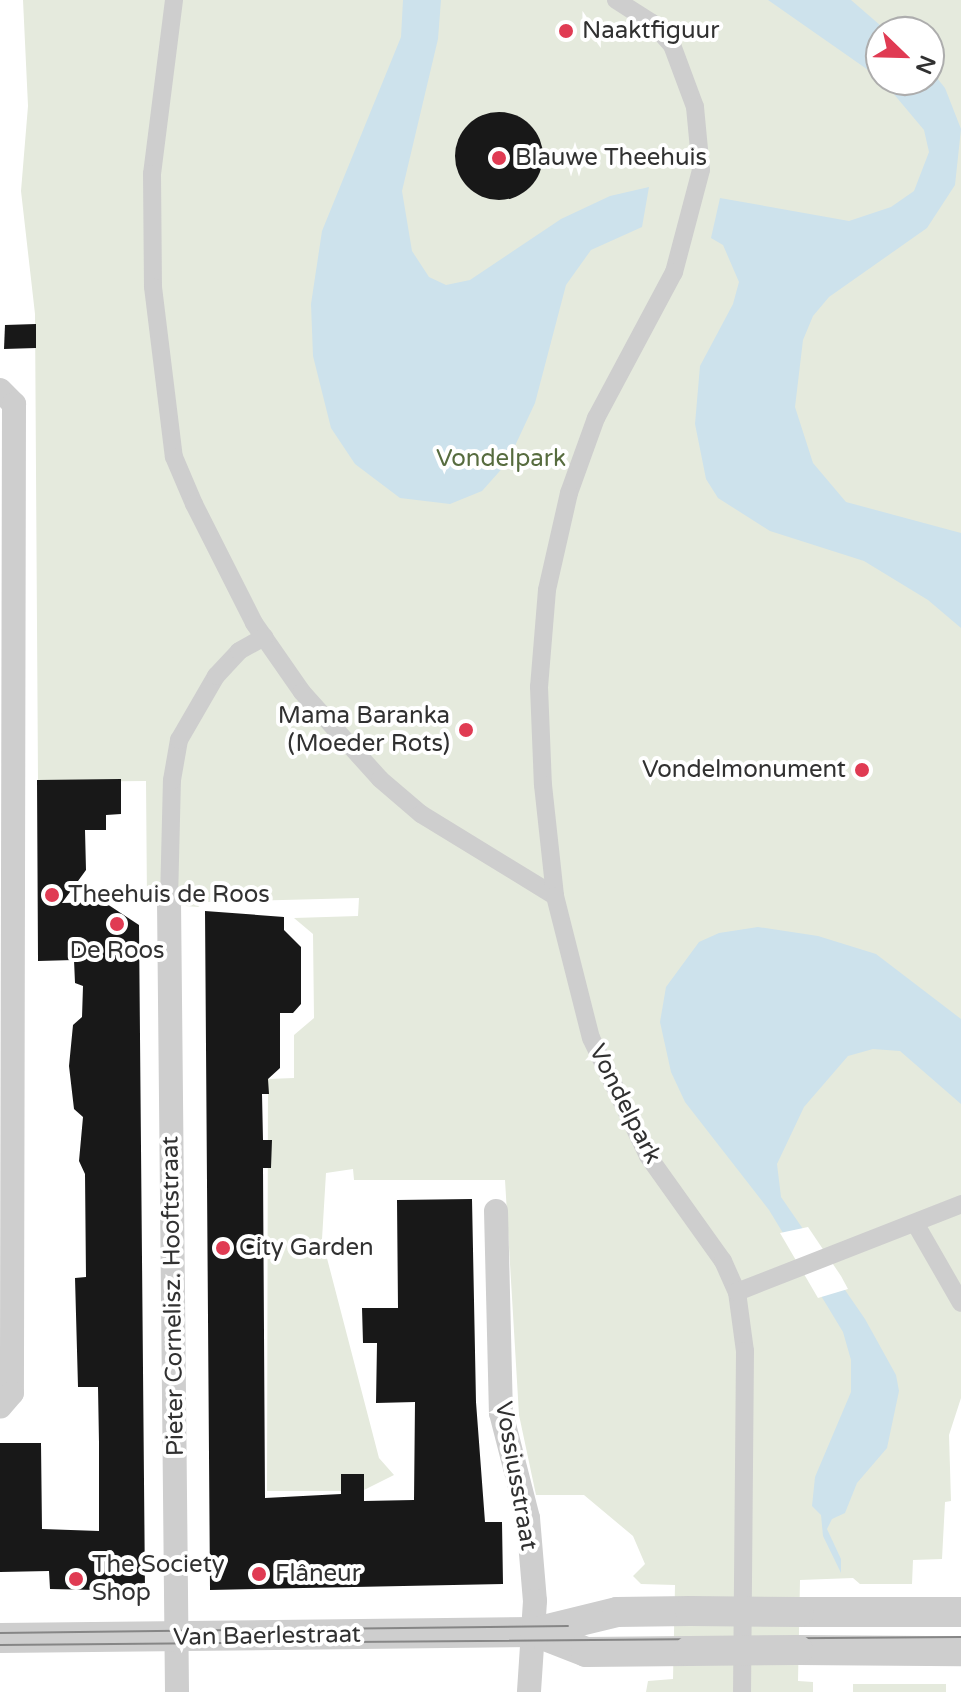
<!DOCTYPE html>
<meta charset="utf-8">
<style>
body{margin:0}
#map{position:relative;width:961px;height:1692px;overflow:hidden;background:#fff;font-family:"Varela Round",sans-serif}
div>[style]{position:absolute}
.green>*{inset:0;background:#e5eadd}
.water>*{inset:0;background:#cde2ec}
.pier>*{inset:0;background:#fff}
.building>*{inset:0;background:#181818}
.round{border-radius:50%}
.pedestrian>*{height:18px;margin:-9px;padding:0 9px;transform-origin:9px;border-radius:9px;background:#cecece}
.minor>*{height:24px;margin:-12px;padding:0 12px;transform-origin:12px;border-radius:12px;background:#cecece}
.tertiary>*{height:30px;margin:-15px;padding:0 15px;transform-origin:15px;border-radius:15px;background:#cecece}
.tram>*{height:2px;margin:-1px;padding:0 1px;transform-origin:1px;border-radius:1px;background:#868686}
.tertiary-bridge>*{height:30px;margin:-15px;padding:0 15px;transform-origin:15px;border-radius:15px;background:#cecece}
.dots>*{width:22px;height:22px;translate:-50% -50%;box-sizing:border-box;border:4px solid #fff;border-radius:50%}
span{translate:-50% -50%;white-space:nowrap;text-align:center;line-height:1.15;-webkit-text-stroke:8px #fff;paint-order:stroke}
.poi-label{font-size:24px;color:#313131}
.left{translate:0 -50%;text-align:left}
.right{translate:-100% -50%;text-align:right}
.park-label{font-size:24px;color:#576c3f}
.street-label{font-size:24px;color:#313131}
.north{position:absolute;left:865px;top:16px;width:80px;height:80px;box-sizing:border-box;background:#fff;border:2px solid #adadad;border-radius:50%;rotate:113deg;font-size:22px;font-weight:700;line-height:32px;text-align:center;color:#313131}
.north::after{content:'';display:block;margin:auto;width:28px;height:36px;background:#e03b53;clip-path:polygon(50% 0,100% 100%,50% 72%,0 100%)}
</style>
<div id="map">
<div class="green">
<i style="clip-path:polygon(evenodd,23px 0,961px 0,961px 1398px,949px 1435px,951px 1501px,945px 1502px,942px 1559px,913px 1560px,912px 1584px,860px 1584px,853px 1578px,800px 1580px,798px 1681px,813px 1682px,813px 1692px,646px 1692px,648px 1681px,673px 1679px,675px 1585px,641px 1584px,633px 1576px,645px 1564px,633px 1536px,584px 1495px,536px 1495px,519px 1415px,505px 1180px,354px 1180px,353px 1169px,326px 1173px,322px 1239px,379px 1458px,394px 1475px,362px 1491px,267px 1491px,268px 1079px,294px 1078px,294px 1035px,314px 1018px,313px 934px,294px 918px,358px 916px,359px 898px,206px 902px,198px 907px,147px 903px,146px 781px,38px 782px,35px 314px,21px 191px,28px 106px,23px 0,881px 32px,929px 32px,929px 80px,881px 80px,881px 32px)"></i>
<i style="clip-path:polygon(853px 1684px,946px 1684px,946px 1692px,853px 1692px)"></i>
</div>
<div class="water">
<i style="clip-path:polygon(403px 0,441px 0,438px 39px,402px 191px,412px 251px,429px 277px,446px 285px,470px 280px,561px 219px,610px 196px,649px 187px,642px 227px,591px 250px,566px 285px,535px 403px,507px 463px,482px 491px,450px 504px,400px 498px,355px 464px,331px 428px,313px 356px,311px 304px,322px 231px,401px 37px)"></i>
<i style="clip-path:polygon(768px 0,851px 0,888px 32px,881px 32px,881px 79px)"></i>
<i style="clip-path:polygon(929px 68px,945px 88px,961px 129px,955px 185px,927px 228px,829px 297px,813px 316px,803px 340px,795px 407px,813px 463px,846px 502px,961px 533px,961px 628px,928px 600px,864px 561px,770px 531px,718px 498px,706px 479px,695px 424px,700px 366px,733px 304px,739px 282px,723px 245px,711px 238px,720px 198px,849px 221px,891px 207px,914px 191px,929px 152px,924px 130px,882px 80px,929px 80px)"></i>
<i style="clip-path:polygon(758px 927px,818px 936px,876px 954px,961px 1019px,961px 1104px,900px 1051px,873px 1049px,848px 1056px,804px 1107px,777px 1164px,781px 1197px,865px 1319px,896px 1375px,899px 1391px,887px 1448px,857px 1483px,845px 1513px,832px 1519px,827px 1529px,841px 1559px,841px 1573px,823px 1536px,821px 1515px,812px 1506px,815px 1477px,851px 1392px,851px 1360px,843px 1332px,769px 1210px,685px 1102px,671px 1072px,660px 1022px,666px 987px,699px 942px,719px 933px)"></i>
</div>
<div class="pier">
<i style="clip-path:polygon(808px 1227px,841px 1276px,848px 1289px,818px 1298px,780px 1233px)"></i>
</div>
<div class="building">
<i class="round" style="left:455px;top:112px;width:88px;height:88px"></i>
<i style="clip-path:polygon(36px 324px,36px 348px,4px 349px,5px 325px)"></i>
<i style="clip-path:polygon(121px 779px,121px 814px,106px 815px,106px 830px,85px 830px,86px 870px,62px 903px,104px 902px,139px 925px,145px 1591px,50px 1589px,49px 1571px,0 1572px,0 1443px,41px 1443px,42px 1529px,99px 1531px,99px 1443px,98px 1387px,78px 1387px,75px 1278px,86px 1277px,85px 1174px,79px 1161px,83px 1117px,74px 1109px,69px 1066px,73px 1025px,82px 1017px,83px 986px,75px 983px,74px 960px,38px 961px,37px 780px)"></i>
<i style="clip-path:polygon(205px 911px,284px 917px,284px 930px,301px 947px,301px 1004px,293px 1013px,280px 1013px,280px 1068px,268px 1079px,269px 1094px,262px 1094px,263px 1140px,272px 1140px,271px 1168px,263px 1168px,265px 1498px,341px 1494px,341px 1474px,364px 1474px,364px 1501px,414px 1500px,415px 1402px,376px 1403px,377px 1343px,363px 1343px,362px 1308px,398px 1308px,397px 1200px,472px 1199px,476px 1402px,485px 1522px,502px 1522px,503px 1584px,210px 1590px)"></i>
</div>
<div class="pedestrian">
<i style="left:174px;top:0;width:175px;rotate:97.2deg"></i>
<i style="left:152px;top:174px;width:113px;rotate:89.5deg"></i>
<i style="left:153px;top:287px;width:171px;rotate:83deg"></i>
<i style="left:174px;top:457px;width:51px;rotate:66.9deg"></i>
<i style="left:194px;top:504px;width:133px;rotate:63.2deg"></i>
<i style="left:254px;top:623px;width:84px;rotate:55.2deg"></i>
<i style="left:302px;top:692px;width:117px;rotate:48.1deg"></i>
<i style="left:380px;top:779px;width:54px;rotate:40.5deg"></i>
<i style="left:421px;top:814px;width:157px;rotate:31.5deg"></i>
<i style="left:616px;top:0;width:43px;rotate:32.6deg"></i>
<i style="left:652px;top:23px;width:30px;rotate:48deg"></i>
<i style="left:672px;top:45px;width:66px;rotate:69.6deg"></i>
<i style="left:695px;top:107px;width:63px;rotate:84.6deg"></i>
<i style="left:701px;top:170px;width:106px;rotate:104.8deg"></i>
<i style="left:674px;top:272px;width:166px;rotate:118.1deg"></i>
<i style="left:596px;top:418px;width:80px;rotate:109.8deg"></i>
<i style="left:569px;top:493px;width:99px;rotate:102.8deg"></i>
<i style="left:547px;top:590px;width:97px;rotate:94.7deg"></i>
<i style="left:539px;top:687px;width:98px;rotate:87.7deg"></i>
<i style="left:543px;top:785px;width:112px;rotate:83.8deg"></i>
<i style="left:555px;top:896px;width:146px;rotate:75.8deg"></i>
<i style="left:591px;top:1038px;width:131px;rotate:64.2deg"></i>
<i style="left:648px;top:1156px;width:129px;rotate:54.5deg"></i>
<i style="left:723px;top:1261px;width:34px;rotate:66deg"></i>
<i style="left:737px;top:1292px;width:60px;rotate:82.3deg"></i>
<i style="left:745px;top:1351px;width:341px;rotate:90.5deg"></i>
<i style="left:169px;top:901px;width:121px;rotate:-88.6deg"></i>
<i style="left:172px;top:780px;width:41px;rotate:-80.1deg"></i>
<i style="left:179px;top:740px;width:74px;rotate:-60deg"></i>
<i style="left:216px;top:676px;width:34px;rotate:-47deg"></i>
<i style="left:239px;top:651px;width:29px;rotate:-29deg"></i>
<i style="left:915px;top:1223px;width:92px;rotate:60.1deg"></i>
<i style="left:737px;top:1292px;width:241px;rotate:-21.4deg"></i>
</div>
<div class="minor">
<i style="left:0;top:390px;width:20px;rotate:45deg"></i>
<i style="left:14px;top:404px;width:989px;rotate:90.12deg"></i>
<i style="left:12px;top:1393px;width:18px;rotate:131deg"></i>
<i style="left:169px;top:901px;width:791px;rotate:89.42deg"></i>
<i style="left:496px;top:1211px;width:202px;rotate:88.6deg"></i>
<i style="left:501px;top:1413px;width:108px;rotate:75.6deg"></i>
<i style="left:528px;top:1518px;width:83px;rotate:85.2deg"></i>
<i style="left:535px;top:1601px;width:91px;rotate:93.8deg"></i>
</div>
<div class="tertiary">
<i style="left:799px;top:1612px;width:162px"></i>
<i style="left:535px;top:1632px;width:55px;rotate:21.4deg"></i>
<i style="left:586px;top:1652px;width:103px;rotate:-0.6deg"></i>
<i style="left:0;top:1638px;width:535px;rotate:-0.64deg"></i>
<i style="left:535px;top:1632px;width:84px;rotate:-13.7deg"></i>
<i style="left:617px;top:1612px;width:73px;rotate:-0.8deg"></i>
<i style="left:798px;top:1650px;width:163px;rotate:0.4deg"></i>
</div>
<div class="tram">
<i style="left:0;top:1633px;width:568px;rotate:-0.71deg"></i>
<i style="left:0;top:1645px;width:961px;rotate:-0.48deg"></i>
</div>
<div class="tertiary-bridge">
<i style="left:690px;top:1611px;width:109px;rotate:0.5deg"></i>
<i style="left:689px;top:1651px;width:109px;rotate:-0.5deg"></i>
</div>
<div class="dots">
<i style="left:566px;top:31px;background:#e03b53"></i>
<i style="left:499px;top:158px;background:#e03b53"></i>
<i style="left:466px;top:730px;background:#e03b53"></i>
<i style="left:862px;top:770px;background:#e03b53"></i>
<i style="left:52px;top:895px;background:#e03b53"></i>
<i style="left:117px;top:924px;background:#e03b53"></i>
<i style="left:223px;top:1248px;background:#e03b53"></i>
<i style="left:259px;top:1574px;background:#e03b53"></i>
<i style="left:76px;top:1579px;background:#e03b53"></i>
</div>
<div class="poi-label">
<span class="left" style="left:582px;top:31px">Naaktfiguur</span>
<span class="left" style="left:515px;top:158px">Blauwe Theehuis</span>
<span class="right" style="left:450px;top:730px">Mama Baranka<br>(Moeder Rots)</span>
<span class="right" style="left:846px;top:770px">Vondelmonument</span>
<span class="left" style="left:68px;top:895px">Theehuis de Roos</span>
<span style="left:117px;top:951px">De Roos</span>
<span class="left" style="left:239px;top:1248px">City Garden</span>
<span class="left" style="left:92px;top:1579px">The Society<br>Shop</span>
<span class="left" style="left:275px;top:1574px">Flâneur</span>
</div>
<div class="park-label">
<span style="left:501px;top:459px">Vondelpark</span>
</div>
<div class="street-label">
<span style="left:625px;top:1104px;rotate:63deg">Vondelpark</span>
<span style="left:173px;top:1296px;rotate:-91deg">Pieter Cornelisz. Hooftstraat</span>
<span style="left:516px;top:1476px;rotate:80deg">Vossiusstraat</span>
<span style="left:267px;top:1636px;rotate:-1deg">Van Baerlestraat</span>
</div>
<div class="north">N</div>
</div>
